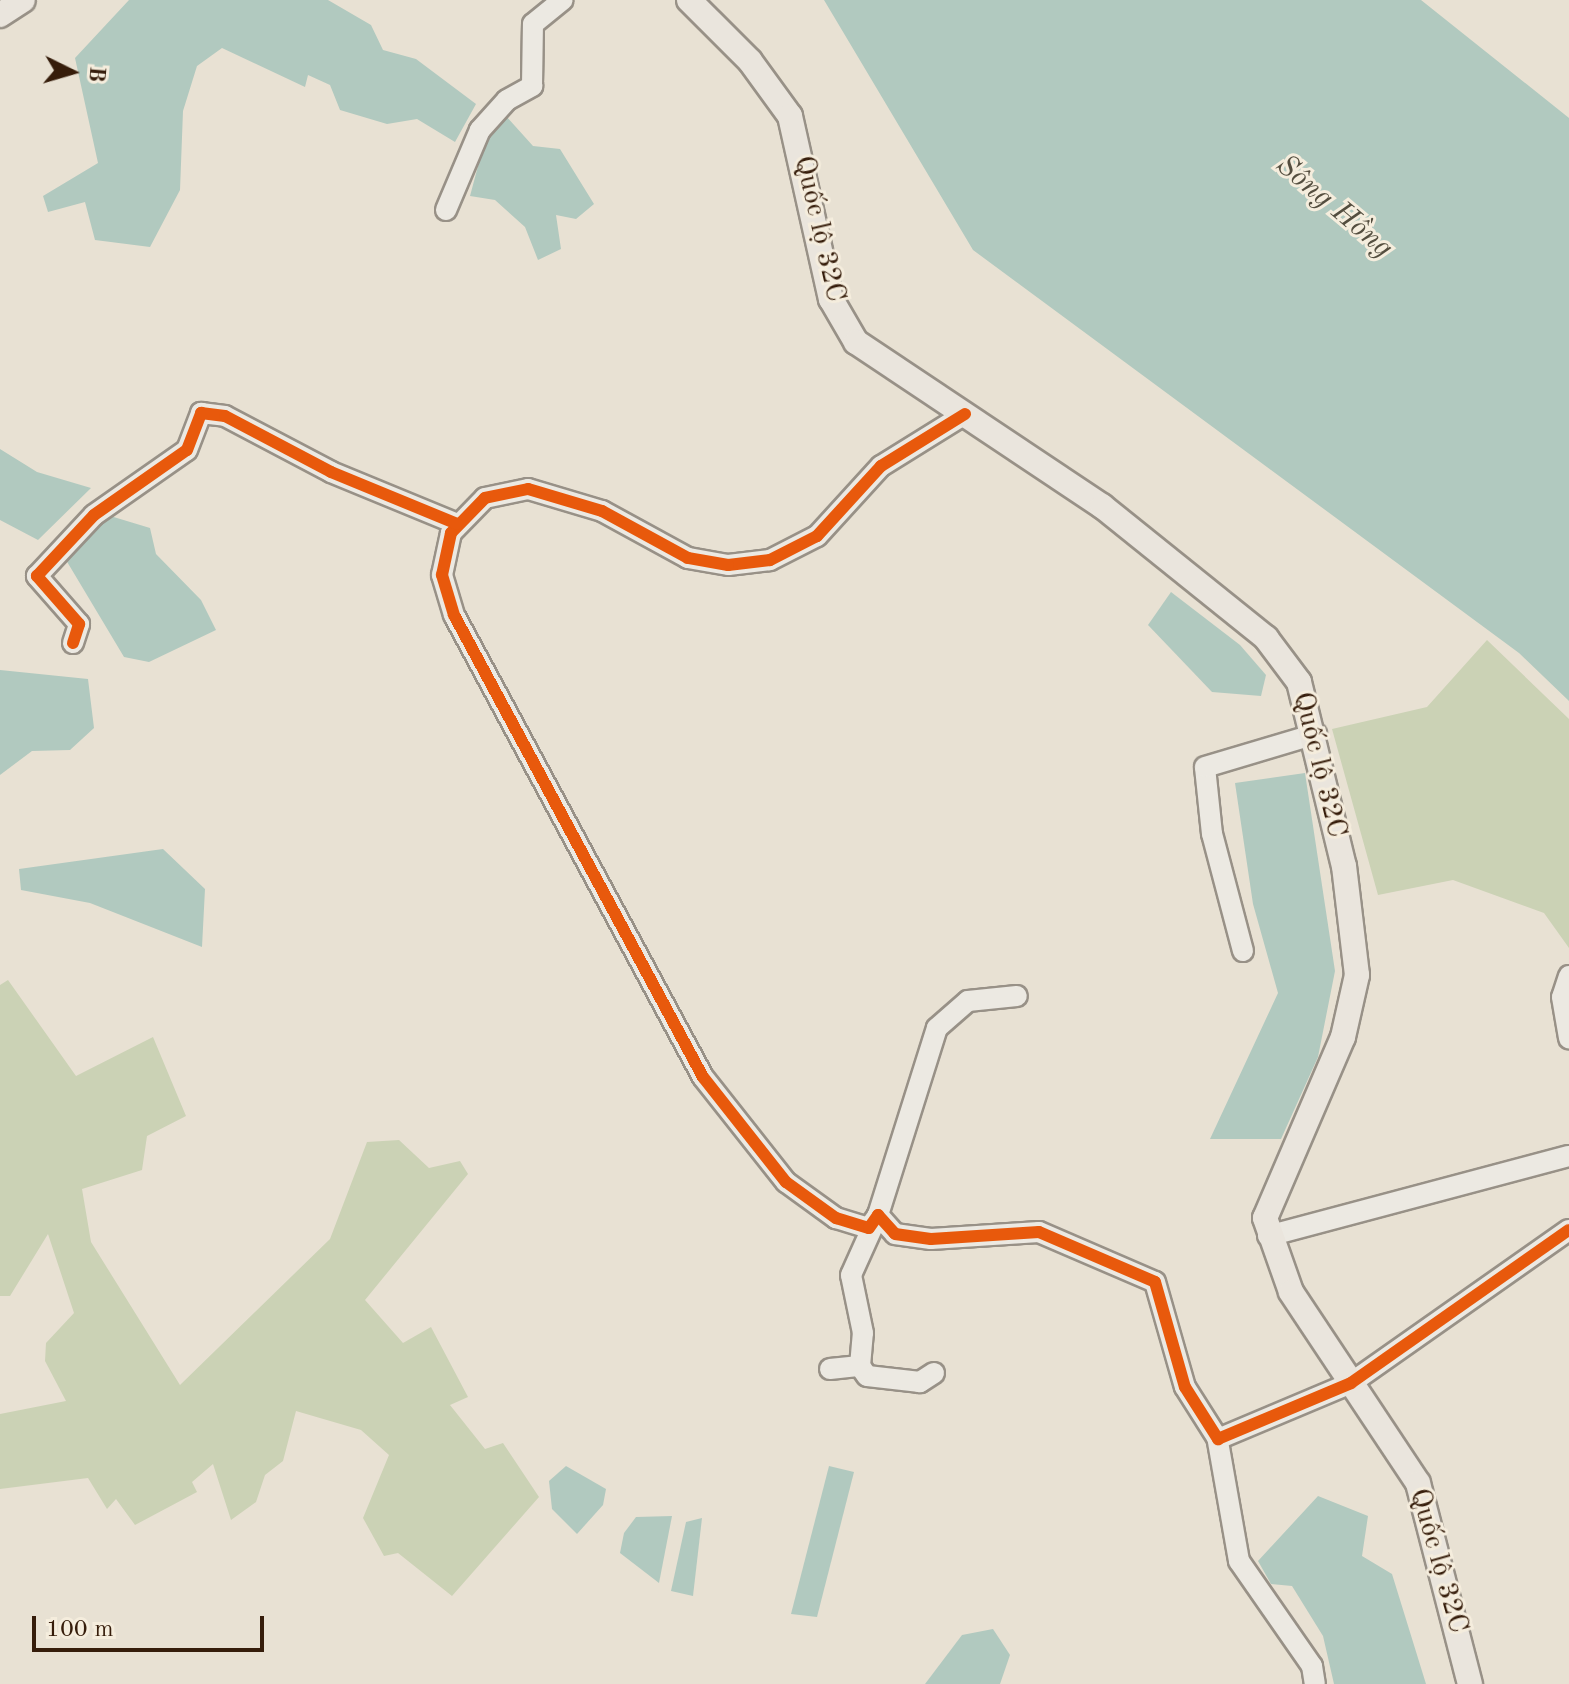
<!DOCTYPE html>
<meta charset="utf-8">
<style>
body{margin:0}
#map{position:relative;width:1569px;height:1684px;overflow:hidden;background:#e8e1d3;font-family:"Old Standard TT",serif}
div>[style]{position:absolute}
.green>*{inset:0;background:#cbd2b5}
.water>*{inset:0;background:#b1c9bf}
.roads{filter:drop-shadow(2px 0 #989187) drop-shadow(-2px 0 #989187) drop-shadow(0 2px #989187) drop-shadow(0 -2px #989187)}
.minor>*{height:20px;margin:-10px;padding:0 10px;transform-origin:10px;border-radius:10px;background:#ece9e2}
.major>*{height:24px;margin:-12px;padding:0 12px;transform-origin:12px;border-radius:12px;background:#eae5dd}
.cycleway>*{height:12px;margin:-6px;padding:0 6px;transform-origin:6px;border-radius:6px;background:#e8590c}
span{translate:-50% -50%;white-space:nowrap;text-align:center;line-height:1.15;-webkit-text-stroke:6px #f5eddd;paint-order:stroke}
.street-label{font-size:28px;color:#361d0b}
.water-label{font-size:30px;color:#544e3f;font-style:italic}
.north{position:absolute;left:32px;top:32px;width:80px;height:80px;-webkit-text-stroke:6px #f5eddd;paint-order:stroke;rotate:95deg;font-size:22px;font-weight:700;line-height:32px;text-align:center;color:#361d0b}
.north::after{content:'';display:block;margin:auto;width:28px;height:36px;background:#361d0b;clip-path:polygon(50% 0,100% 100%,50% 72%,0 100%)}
.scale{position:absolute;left:32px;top:1616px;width:232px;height:36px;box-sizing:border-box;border:4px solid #361d0b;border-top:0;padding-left:10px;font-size:24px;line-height:28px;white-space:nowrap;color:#361d0b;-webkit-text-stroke:6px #f5eddd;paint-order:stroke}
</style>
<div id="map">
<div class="green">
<i style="clip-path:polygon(1487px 640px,1569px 719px,1569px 948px,1544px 913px,1453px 880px,1378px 895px,1332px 729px,1427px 707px)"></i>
<i style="clip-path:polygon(8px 980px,76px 1076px,153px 1037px,186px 1116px,147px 1136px,142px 1170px,82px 1189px,91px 1242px,180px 1385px,330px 1239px,367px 1142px,399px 1140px,429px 1168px,460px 1161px,468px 1174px,365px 1300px,403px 1343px,431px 1327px,468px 1397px,450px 1405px,485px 1449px,503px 1443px,539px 1497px,452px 1596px,398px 1553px,384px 1556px,363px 1518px,389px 1455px,361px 1430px,296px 1411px,283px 1461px,265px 1475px,256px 1502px,231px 1520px,213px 1464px,192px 1482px,197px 1492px,135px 1525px,116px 1499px,107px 1509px,88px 1478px,0 1489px,0 1414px,66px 1401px,45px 1361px,46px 1343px,74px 1313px,48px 1234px,10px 1296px,0 1296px,0 985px)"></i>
</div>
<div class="water">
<i style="clip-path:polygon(129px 0,328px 0,371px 25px,383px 50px,416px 59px,476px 104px,455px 142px,417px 119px,387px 124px,340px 110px,330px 85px,308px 75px,305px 87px,222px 48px,197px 66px,183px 111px,180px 190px,150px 247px,95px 240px,85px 202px,48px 212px,43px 196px,98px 163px,75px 58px)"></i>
<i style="clip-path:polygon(824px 0,1421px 0,1569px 118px,1569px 701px,1519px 653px,973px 250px)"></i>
<i style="clip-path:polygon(506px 116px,533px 146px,560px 149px,594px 204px,576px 219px,556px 215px,561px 249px,538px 260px,525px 227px,495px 200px,470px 196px,485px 140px)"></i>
<i style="clip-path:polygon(0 449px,37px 472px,91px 488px,38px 540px,0 520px)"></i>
<i style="clip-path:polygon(107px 515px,150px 528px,156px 554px,201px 600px,216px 630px,149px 662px,124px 657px,66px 560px)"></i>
<i style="clip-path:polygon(1171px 592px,1240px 645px,1266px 675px,1261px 696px,1212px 692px,1148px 625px)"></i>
<i style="clip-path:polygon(0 670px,88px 679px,94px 728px,70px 750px,32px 751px,0 775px)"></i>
<i style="clip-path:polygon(1305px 773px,1335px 971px,1318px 1057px,1281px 1139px,1210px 1139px,1278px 993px,1253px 904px,1235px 783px)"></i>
<i style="clip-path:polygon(163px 849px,205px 889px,202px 947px,90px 903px,21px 890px,19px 869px)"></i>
<i style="clip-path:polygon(566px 1466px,606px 1489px,603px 1505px,577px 1534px,552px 1509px,549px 1481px)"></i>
<i style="clip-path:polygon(829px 1466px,854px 1472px,817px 1617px,791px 1614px)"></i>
<i style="clip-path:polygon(1318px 1496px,1368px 1516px,1362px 1556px,1392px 1574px,1426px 1684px,1334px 1684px,1323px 1636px,1292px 1586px,1271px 1584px,1258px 1561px)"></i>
<i style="clip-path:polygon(672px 1516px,659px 1583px,620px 1553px,624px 1533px,636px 1517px)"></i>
<i style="clip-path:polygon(702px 1518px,693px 1596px,671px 1591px,686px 1522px)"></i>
<i style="clip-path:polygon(993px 1629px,1010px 1655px,1000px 1684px,925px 1684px,962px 1635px)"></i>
</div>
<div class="roads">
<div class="minor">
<i style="left:446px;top:210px;width:87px;rotate:-67deg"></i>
<i style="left:480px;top:130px;width:40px;rotate:-48deg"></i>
<i style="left:507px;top:100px;width:29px;rotate:-29deg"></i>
<i style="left:532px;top:86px;width:62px;rotate:-89.1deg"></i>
<i style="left:533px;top:24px;width:38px;rotate:-39deg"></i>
<i style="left:965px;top:414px;width:99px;rotate:148.2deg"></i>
<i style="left:881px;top:466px;width:95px;rotate:132.4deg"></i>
<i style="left:817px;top:536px;width:53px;rotate:152.9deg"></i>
<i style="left:770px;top:560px;width:42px;rotate:173.2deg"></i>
<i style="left:728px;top:565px;width:41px;rotate:-170.1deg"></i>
<i style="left:688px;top:558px;width:98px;rotate:-151.3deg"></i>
<i style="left:602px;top:511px;width:77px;rotate:-163.4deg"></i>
<i style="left:528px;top:489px;width:44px;rotate:168.2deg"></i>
<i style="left:485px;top:498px;width:49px;rotate:134.2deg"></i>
<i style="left:451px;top:533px;width:43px;rotate:102.1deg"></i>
<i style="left:442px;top:575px;width:42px;rotate:73.3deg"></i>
<i style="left:454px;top:615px;width:525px;rotate:61.68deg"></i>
<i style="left:703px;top:1077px;width:134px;rotate:51.7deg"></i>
<i style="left:786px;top:1182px;width:62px;rotate:35.8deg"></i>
<i style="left:836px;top:1218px;width:34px;rotate:17deg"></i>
<i style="left:869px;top:1228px;width:16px;rotate:-55deg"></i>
<i style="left:878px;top:1215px;width:25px;rotate:48deg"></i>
<i style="left:895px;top:1234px;width:36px;rotate:8deg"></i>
<i style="left:931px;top:1239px;width:108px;rotate:-3.7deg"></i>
<i style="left:1039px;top:1232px;width:126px;rotate:23.3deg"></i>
<i style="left:1155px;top:1282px;width:109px;rotate:74.1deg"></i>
<i style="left:1185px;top:1387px;width:62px;rotate:57.6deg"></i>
<i style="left:1218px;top:1439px;width:144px;rotate:-22.8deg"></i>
<i style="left:1351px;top:1383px;width:266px;rotate:-35.1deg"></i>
<i style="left:73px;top:643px;width:20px;rotate:-72deg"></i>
<i style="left:79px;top:624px;width:64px;rotate:-131.2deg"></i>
<i style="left:37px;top:576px;width:83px;rotate:-46.9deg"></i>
<i style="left:94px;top:515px;width:113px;rotate:-35deg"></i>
<i style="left:187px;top:450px;width:40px;rotate:-69deg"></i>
<i style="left:201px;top:413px;width:24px;rotate:7deg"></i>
<i style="left:225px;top:416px;width:120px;rotate:27.8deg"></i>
<i style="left:331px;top:472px;width:136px;rotate:22.4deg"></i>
<i style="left:1243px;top:951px;width:121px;rotate:-104.8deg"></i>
<i style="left:1212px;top:834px;width:67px;rotate:-96deg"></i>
<i style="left:1205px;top:767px;width:116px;rotate:-16.6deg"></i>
<i style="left:1569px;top:976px;width:22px;rotate:108deg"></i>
<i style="left:1562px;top:997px;width:42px;rotate:80.3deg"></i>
<i style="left:1268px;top:1236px;width:311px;rotate:-14.9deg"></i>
<i style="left:830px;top:1369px;width:30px;rotate:-6deg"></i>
<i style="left:934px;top:1373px;width:17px;rotate:147deg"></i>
<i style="left:920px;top:1382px;width:53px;rotate:-173.5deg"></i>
<i style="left:867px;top:1376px;width:12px;rotate:-125deg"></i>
<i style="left:860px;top:1366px;width:33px;rotate:-85deg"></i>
<i style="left:863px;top:1333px;width:59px;rotate:-101.7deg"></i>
<i style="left:851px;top:1275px;width:66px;rotate:-65.8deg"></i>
<i style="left:878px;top:1215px;width:196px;rotate:-72.5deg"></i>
<i style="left:937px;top:1028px;width:41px;rotate:-41.1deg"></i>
<i style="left:968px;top:1001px;width:49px;rotate:-5.8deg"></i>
<i style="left:1217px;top:1436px;width:127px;rotate:80deg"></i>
<i style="left:1239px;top:1561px;width:128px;rotate:55.2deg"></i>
<i style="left:1312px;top:1666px;width:18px;rotate:81deg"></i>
</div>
<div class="major">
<i style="left:689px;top:0;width:86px;rotate:45deg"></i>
<i style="left:750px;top:61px;width:68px;rotate:54deg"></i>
<i style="left:790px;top:116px;width:188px;rotate:77.4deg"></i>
<i style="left:831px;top:299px;width:50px;rotate:59.8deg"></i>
<i style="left:856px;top:342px;width:296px;rotate:33.7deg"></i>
<i style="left:1102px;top:506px;width:211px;rotate:38.8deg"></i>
<i style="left:1266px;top:638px;width:55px;rotate:53.1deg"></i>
<i style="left:1299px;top:682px;width:189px;rotate:76.3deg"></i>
<i style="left:1344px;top:866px;width:110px;rotate:83.2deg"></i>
<i style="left:1357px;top:975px;width:64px;rotate:102.7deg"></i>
<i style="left:1343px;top:1037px;width:197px;rotate:113.3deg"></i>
<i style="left:1265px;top:1218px;width:78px;rotate:70.6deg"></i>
<i style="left:1291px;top:1292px;width:229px;rotate:56.4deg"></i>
<i style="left:1418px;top:1483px;width:208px;rotate:75.5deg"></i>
<i style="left:0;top:15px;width:27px;rotate:-33deg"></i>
</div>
</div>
<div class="cycleway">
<i style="left:965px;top:414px;width:99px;rotate:148.2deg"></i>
<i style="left:881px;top:466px;width:95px;rotate:132.4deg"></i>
<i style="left:817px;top:536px;width:53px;rotate:152.9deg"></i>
<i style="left:770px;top:560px;width:42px;rotate:173.2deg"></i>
<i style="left:728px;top:565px;width:41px;rotate:-170.1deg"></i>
<i style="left:688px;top:558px;width:98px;rotate:-151.3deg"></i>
<i style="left:602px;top:511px;width:77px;rotate:-163.4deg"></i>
<i style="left:528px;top:489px;width:44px;rotate:168.2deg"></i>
<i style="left:485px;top:498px;width:49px;rotate:134.2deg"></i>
<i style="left:451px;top:533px;width:43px;rotate:102.1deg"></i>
<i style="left:442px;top:575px;width:42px;rotate:73.3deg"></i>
<i style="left:454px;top:615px;width:525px;rotate:61.68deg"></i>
<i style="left:703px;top:1077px;width:134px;rotate:51.7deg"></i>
<i style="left:786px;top:1182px;width:62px;rotate:35.8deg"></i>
<i style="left:836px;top:1218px;width:34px;rotate:17deg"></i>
<i style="left:869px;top:1228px;width:16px;rotate:-55deg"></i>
<i style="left:878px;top:1215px;width:25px;rotate:48deg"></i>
<i style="left:895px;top:1234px;width:36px;rotate:8deg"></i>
<i style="left:931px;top:1239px;width:108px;rotate:-3.7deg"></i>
<i style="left:1039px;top:1232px;width:126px;rotate:23.3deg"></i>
<i style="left:1155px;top:1282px;width:109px;rotate:74.1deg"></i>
<i style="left:1185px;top:1387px;width:62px;rotate:57.6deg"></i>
<i style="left:1218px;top:1439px;width:144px;rotate:-22.8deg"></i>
<i style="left:1351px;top:1383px;width:266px;rotate:-35.1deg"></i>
<i style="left:73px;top:643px;width:20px;rotate:-72deg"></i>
<i style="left:79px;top:624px;width:64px;rotate:-131.2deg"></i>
<i style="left:37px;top:576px;width:83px;rotate:-46.9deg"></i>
<i style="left:94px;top:515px;width:113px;rotate:-35deg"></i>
<i style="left:187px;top:450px;width:40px;rotate:-69deg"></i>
<i style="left:201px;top:413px;width:24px;rotate:7deg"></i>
<i style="left:225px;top:416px;width:120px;rotate:27.8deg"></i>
<i style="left:331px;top:472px;width:136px;rotate:22.4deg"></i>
</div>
<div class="street-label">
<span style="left:819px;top:229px;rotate:77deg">Quốc lộ 32C</span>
<span style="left:1319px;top:765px;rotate:76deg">Quốc lộ 32C</span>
<span style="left:1438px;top:1561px;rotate:74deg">Quốc lộ 32C</span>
</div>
<div class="water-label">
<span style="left:1334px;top:207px;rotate:40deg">Sông Hồng</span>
</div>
<div class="north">B</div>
<div class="scale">100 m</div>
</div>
